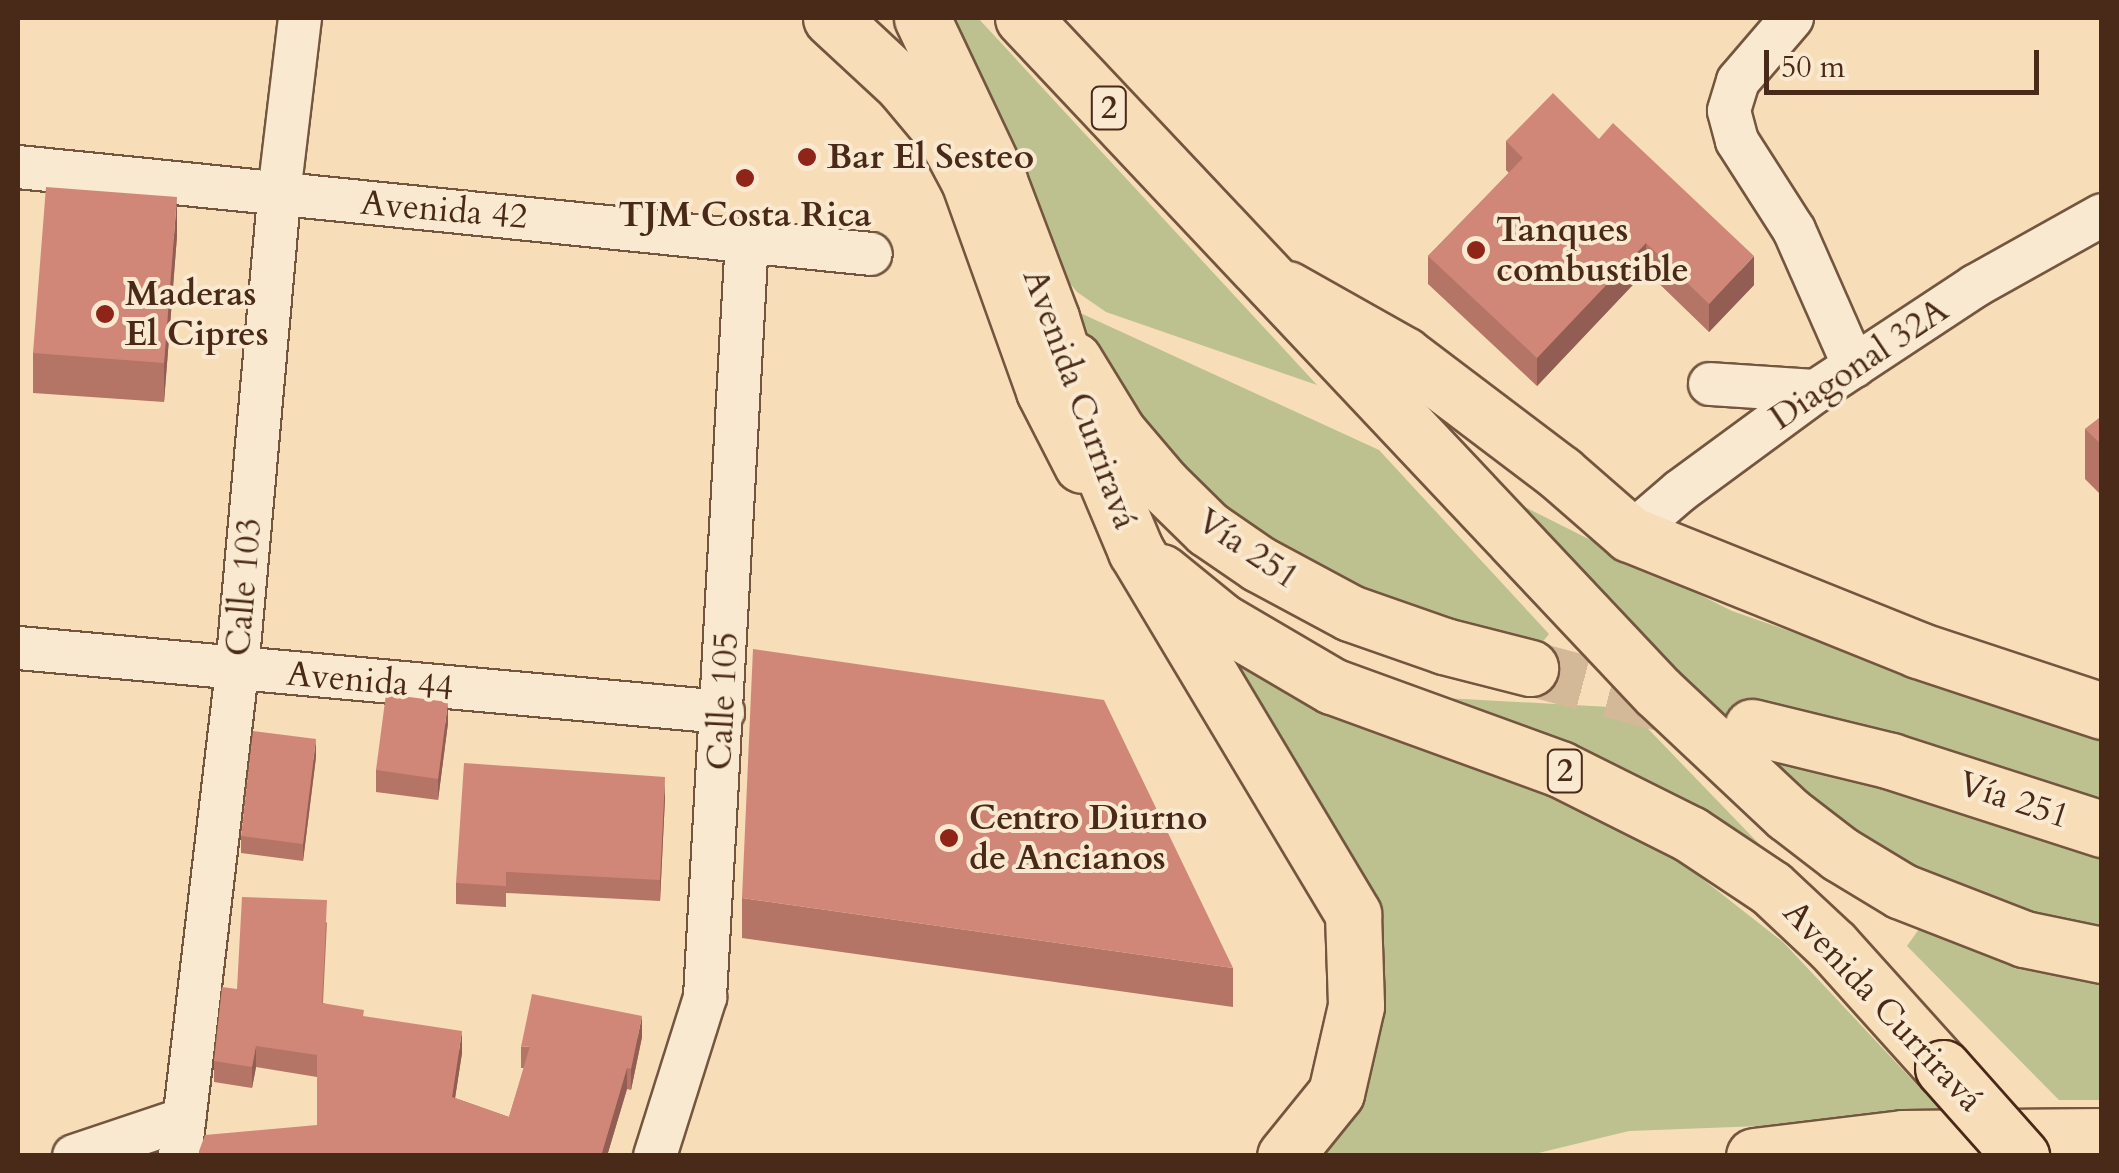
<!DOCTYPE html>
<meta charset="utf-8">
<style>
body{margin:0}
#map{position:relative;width:2119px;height:1173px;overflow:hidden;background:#f7ddb8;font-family:Cardo,serif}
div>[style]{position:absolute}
.green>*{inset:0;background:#bcc18f}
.major-tunnel>*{height:55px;margin-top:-27.5px;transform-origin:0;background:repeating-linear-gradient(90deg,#d4b998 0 55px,transparent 0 83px)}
.roads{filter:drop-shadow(2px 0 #74563f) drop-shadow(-2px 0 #74563f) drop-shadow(0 2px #74563f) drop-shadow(0 -2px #74563f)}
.minor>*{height:42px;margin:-21px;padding:0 21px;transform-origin:21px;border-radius:21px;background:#fae9d1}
.major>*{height:55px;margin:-27.5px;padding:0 27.5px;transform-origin:27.5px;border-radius:27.5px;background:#f7ddb8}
.highway>*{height:55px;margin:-27.5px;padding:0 27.5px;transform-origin:27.5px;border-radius:27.5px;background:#f7ddb8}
.bridges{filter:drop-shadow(2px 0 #492917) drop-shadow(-2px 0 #492917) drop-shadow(0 2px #492917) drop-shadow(0 -2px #492917)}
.highway-bridge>*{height:55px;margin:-27.5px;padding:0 27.5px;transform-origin:27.5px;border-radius:27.5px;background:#f7ddb8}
.wall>*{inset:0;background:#b47466}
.shaded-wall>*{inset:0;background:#925e53}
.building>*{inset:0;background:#d18777}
.dots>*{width:28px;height:28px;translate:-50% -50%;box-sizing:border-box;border:5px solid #fae9d1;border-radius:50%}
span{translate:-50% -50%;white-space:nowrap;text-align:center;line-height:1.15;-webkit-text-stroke:8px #fae9d1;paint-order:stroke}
.shield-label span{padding:2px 8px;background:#fae9d1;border:2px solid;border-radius:8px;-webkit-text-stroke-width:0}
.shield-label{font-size:32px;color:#492917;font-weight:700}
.poi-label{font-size:35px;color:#492917;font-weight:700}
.left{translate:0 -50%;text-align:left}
.street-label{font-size:35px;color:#492917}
.frame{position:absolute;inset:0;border:20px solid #492917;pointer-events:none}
.scale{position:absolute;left:1764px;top:50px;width:275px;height:45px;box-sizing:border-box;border:5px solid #492917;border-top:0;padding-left:12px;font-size:30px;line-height:35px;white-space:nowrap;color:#492917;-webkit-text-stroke:8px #fae9d1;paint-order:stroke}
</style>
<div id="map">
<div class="green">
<i style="clip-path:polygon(939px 18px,978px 18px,1317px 385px,1106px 312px,1077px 292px,1048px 257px)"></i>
<i style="clip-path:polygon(1078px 312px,1379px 450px,1549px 634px,1531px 656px,1225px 535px,1071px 332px)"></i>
<i style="clip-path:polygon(1489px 489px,1732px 611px,2101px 739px,2101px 936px,1933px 886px,1830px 824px)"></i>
<i style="clip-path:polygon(1178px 613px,1490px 768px,1649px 837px,1783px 942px,1949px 1119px,1629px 1131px,1526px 1156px,1326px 1155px,1362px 1094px,1379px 1007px)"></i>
<i style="clip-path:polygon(1445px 698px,1628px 708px,1763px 848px,1681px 801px,1518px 725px)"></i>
<i style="clip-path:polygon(1924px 922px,2101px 968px,2101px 1100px,2059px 1100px,1907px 946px)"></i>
</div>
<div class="major-tunnel">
<i style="left:1530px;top:668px;width:167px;rotate:15deg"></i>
</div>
<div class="roads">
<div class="minor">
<i style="left:1792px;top:18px;width:83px;rotate:130.6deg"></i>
<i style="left:1738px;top:81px;width:31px;rotate:107deg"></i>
<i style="left:1729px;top:111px;width:31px;rotate:75deg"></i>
<i style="left:1737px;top:141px;width:106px;rotate:57.4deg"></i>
<i style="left:1794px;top:230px;width:149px;rotate:66.2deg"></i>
<i style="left:18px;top:167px;width:857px;rotate:5.82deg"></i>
<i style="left:1710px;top:384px;width:106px;rotate:3.8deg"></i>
<i style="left:1630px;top:534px;width:66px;rotate:-40.7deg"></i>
<i style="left:1680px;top:491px;width:169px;rotate:-36.3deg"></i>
<i style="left:1816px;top:391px;width:191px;rotate:-33.4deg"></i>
<i style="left:1975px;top:286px;width:145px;rotate:-29.2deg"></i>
<i style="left:18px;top:648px;width:708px;rotate:5.19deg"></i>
<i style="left:74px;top:1156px;width:116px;rotate:-18.6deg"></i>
<i style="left:180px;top:1156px;width:490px;rotate:-83.3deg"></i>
<i style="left:237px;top:669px;width:477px;rotate:-84.9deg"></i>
<i style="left:279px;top:194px;width:177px;rotate:-83.2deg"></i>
<i style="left:655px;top:1156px;width:167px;rotate:-72.5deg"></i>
<i style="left:705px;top:997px;width:759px;rotate:-86.83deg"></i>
</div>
<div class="major">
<i style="left:831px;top:18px;width:98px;rotate:42.9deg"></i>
<i style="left:903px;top:85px;width:64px;rotate:50.1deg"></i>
<i style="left:944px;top:134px;width:53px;rotate:62deg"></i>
<i style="left:969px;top:181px;width:223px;rotate:70.3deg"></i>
<i style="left:1044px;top:391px;width:83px;rotate:62.8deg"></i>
<i style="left:1287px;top:289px;width:134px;rotate:29.4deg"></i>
<i style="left:1404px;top:355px;width:196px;rotate:37.1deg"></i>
<i style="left:1560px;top:473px;width:93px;rotate:41.1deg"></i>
<i style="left:1630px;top:534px;width:310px;rotate:21.9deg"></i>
<i style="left:1918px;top:650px;width:194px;rotate:18.3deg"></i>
<i style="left:1074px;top:360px;width:84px;rotate:58.6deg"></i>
<i style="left:1118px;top:432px;width:70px;rotate:49.7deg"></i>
<i style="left:1163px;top:485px;width:63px;rotate:44.4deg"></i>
<i style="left:1208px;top:529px;width:62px;rotate:34.5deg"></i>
<i style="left:1259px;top:564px;width:103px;rotate:28.3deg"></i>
<i style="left:1350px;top:613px;width:100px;rotate:19.3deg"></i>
<i style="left:1444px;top:646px;width:89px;rotate:14.3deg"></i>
<i style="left:1752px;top:727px;width:143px;rotate:13.7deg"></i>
<i style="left:1891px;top:761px;width:222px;rotate:17.9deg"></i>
<i style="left:1754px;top:1156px;width:150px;rotate:-6.9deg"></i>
<i style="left:1903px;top:1138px;width:199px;rotate:-0.6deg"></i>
</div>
<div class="highway">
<i style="left:922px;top:18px;width:180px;rotate:64.7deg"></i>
<i style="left:999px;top:181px;width:147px;rotate:69.2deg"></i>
<i style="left:1051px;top:318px;width:125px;rotate:72.7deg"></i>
<i style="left:1088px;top:437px;width:124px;rotate:67.2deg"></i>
<i style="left:1136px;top:551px;width:423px;rotate:59.1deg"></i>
<i style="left:1353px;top:914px;width:92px;rotate:88.1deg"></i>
<i style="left:1356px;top:1006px;width:89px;rotate:102.9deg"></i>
<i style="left:1336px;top:1093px;width:81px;rotate:129deg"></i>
<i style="left:1023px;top:18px;width:926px;rotate:46.71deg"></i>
<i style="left:1658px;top:692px;width:178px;rotate:43.2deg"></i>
<i style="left:1788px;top:814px;width:66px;rotate:37.6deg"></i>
<i style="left:1840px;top:854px;width:71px;rotate:31.2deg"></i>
<i style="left:1901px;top:891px;width:132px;rotate:21.3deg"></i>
<i style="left:2024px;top:939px;width:80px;rotate:11.6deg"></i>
<i style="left:1161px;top:572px;width:77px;rotate:39.2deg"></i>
<i style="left:1221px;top:621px;width:129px;rotate:30.4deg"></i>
<i style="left:1332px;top:686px;width:243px;rotate:20deg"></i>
<i style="left:1560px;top:769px;width:145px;rotate:26.6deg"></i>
<i style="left:1690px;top:834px;width:97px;rotate:33.7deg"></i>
<i style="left:1771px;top:888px;width:85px;rotate:43.1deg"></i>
<i style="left:1833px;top:946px;width:164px;rotate:48deg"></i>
</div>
</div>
<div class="bridges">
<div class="highway-bridge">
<i style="left:1943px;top:1068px;width:118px;rotate:48.4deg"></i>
</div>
</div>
<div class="wall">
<i style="clip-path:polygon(1599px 139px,1754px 285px,1709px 332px,1646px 271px,1537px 386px,1428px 284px,1428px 256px,1509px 173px,1506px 170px,1506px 141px)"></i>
<i style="clip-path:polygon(177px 236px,164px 402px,33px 393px,33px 353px)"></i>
<i style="clip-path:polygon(2102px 416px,2102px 496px,2085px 479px,2085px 429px)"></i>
<i style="clip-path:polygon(448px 723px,438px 800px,376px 792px,376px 770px)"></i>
<i style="clip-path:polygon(316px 757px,303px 861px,241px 853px,241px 836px)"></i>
<i style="clip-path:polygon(665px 798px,660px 901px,506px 893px,506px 907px,456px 904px,456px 883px)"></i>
<i style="clip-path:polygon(742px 898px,1233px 968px,1233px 1007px,742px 938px)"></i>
<i style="clip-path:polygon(327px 922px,323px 1003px,462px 1053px,455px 1098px,509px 1117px,524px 1068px,521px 1068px,521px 1047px,642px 1037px,631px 1090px,627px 1089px,607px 1156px,317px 1125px,317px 1077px,256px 1067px,252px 1088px,214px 1082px,214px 1061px,237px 989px)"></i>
</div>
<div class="shaded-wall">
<i style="clip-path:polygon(177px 197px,177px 236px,164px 402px,164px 363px)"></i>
<i style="clip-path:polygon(1646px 243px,1646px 271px,1537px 386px,1537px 358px)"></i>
<i style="clip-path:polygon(1754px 256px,1754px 285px,1709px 332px,1709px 304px)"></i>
<i style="clip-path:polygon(448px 702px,448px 723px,438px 800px,438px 779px)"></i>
<i style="clip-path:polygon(316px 739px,316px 757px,303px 861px,303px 844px)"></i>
<i style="clip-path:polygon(665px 777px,665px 798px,660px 901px,660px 880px)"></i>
<i style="clip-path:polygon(642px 1016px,642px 1037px,631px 1090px,631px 1069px)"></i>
<i style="clip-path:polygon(462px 1031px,462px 1053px,452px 1118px,452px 1097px)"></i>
<i style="clip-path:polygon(256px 1046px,256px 1067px,252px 1088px,252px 1067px)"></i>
<i style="clip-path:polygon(627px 1068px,627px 1089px,607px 1156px,601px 1156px)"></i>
</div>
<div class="building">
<i style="clip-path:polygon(1553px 93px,1599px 139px,1613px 123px,1754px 256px,1709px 304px,1646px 243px,1537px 358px,1428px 256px,1523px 158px,1506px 141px)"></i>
<i style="clip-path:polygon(46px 187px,177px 197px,164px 363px,33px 353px)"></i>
<i style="clip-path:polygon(2102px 416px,2102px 445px,2085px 429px)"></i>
<i style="clip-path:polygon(753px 649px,1104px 700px,1233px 968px,742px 898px)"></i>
<i style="clip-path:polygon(386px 694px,448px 702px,438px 779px,376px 770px)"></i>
<i style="clip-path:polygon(253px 731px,316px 739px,303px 844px,241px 836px)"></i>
<i style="clip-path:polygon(464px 763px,665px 777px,660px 880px,506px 872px,506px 886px,456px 883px)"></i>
<i style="clip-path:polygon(242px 897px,327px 900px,322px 1003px,364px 1010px,363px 1016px,462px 1031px,452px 1097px,509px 1117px,530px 1046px,521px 1047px,532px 994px,642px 1016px,631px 1069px,627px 1068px,601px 1156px,199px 1156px,199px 1151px,205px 1135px,317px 1125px,317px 1055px,256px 1046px,252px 1067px,214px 1061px,222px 987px,237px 989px)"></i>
</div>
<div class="dots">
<i style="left:807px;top:157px;background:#8f2418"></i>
<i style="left:745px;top:178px;background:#8f2418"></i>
<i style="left:1476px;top:250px;background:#8f2418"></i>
<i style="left:105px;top:314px;background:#8f2418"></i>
<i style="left:949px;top:838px;background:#8f2418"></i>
</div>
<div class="shield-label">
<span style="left:1109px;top:108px">2</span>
<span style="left:1565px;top:771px">2</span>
</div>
<div class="poi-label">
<span class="left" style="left:827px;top:157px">Bar El Sesteo</span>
<span style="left:745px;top:215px">TJM Costa Rica</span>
<span class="left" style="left:1496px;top:250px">Tanques<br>combustible</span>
<span class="left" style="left:125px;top:314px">Maderas<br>El Cipres</span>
<span class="left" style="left:969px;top:838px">Centro Diurno<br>de Ancianos</span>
</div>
<div class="street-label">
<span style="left:444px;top:210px;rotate:5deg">Avenida 42</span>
<span style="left:1859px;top:364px;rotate:-34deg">Diagonal 32A</span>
<span style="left:1080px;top:399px;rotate:70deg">Avenida Curriravá</span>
<span style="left:1248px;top:549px;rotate:34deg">Vía 251</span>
<span style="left:244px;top:587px;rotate:-85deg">Calle 103</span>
<span style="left:370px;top:681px;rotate:5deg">Avenida 44</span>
<span style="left:723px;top:701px;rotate:-87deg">Calle 105</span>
<span style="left:2014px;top:800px;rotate:18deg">Vía 251</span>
<span style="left:1883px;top:1006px;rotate:47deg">Avenida Curriravá</span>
</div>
<div class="frame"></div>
<div class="scale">50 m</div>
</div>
